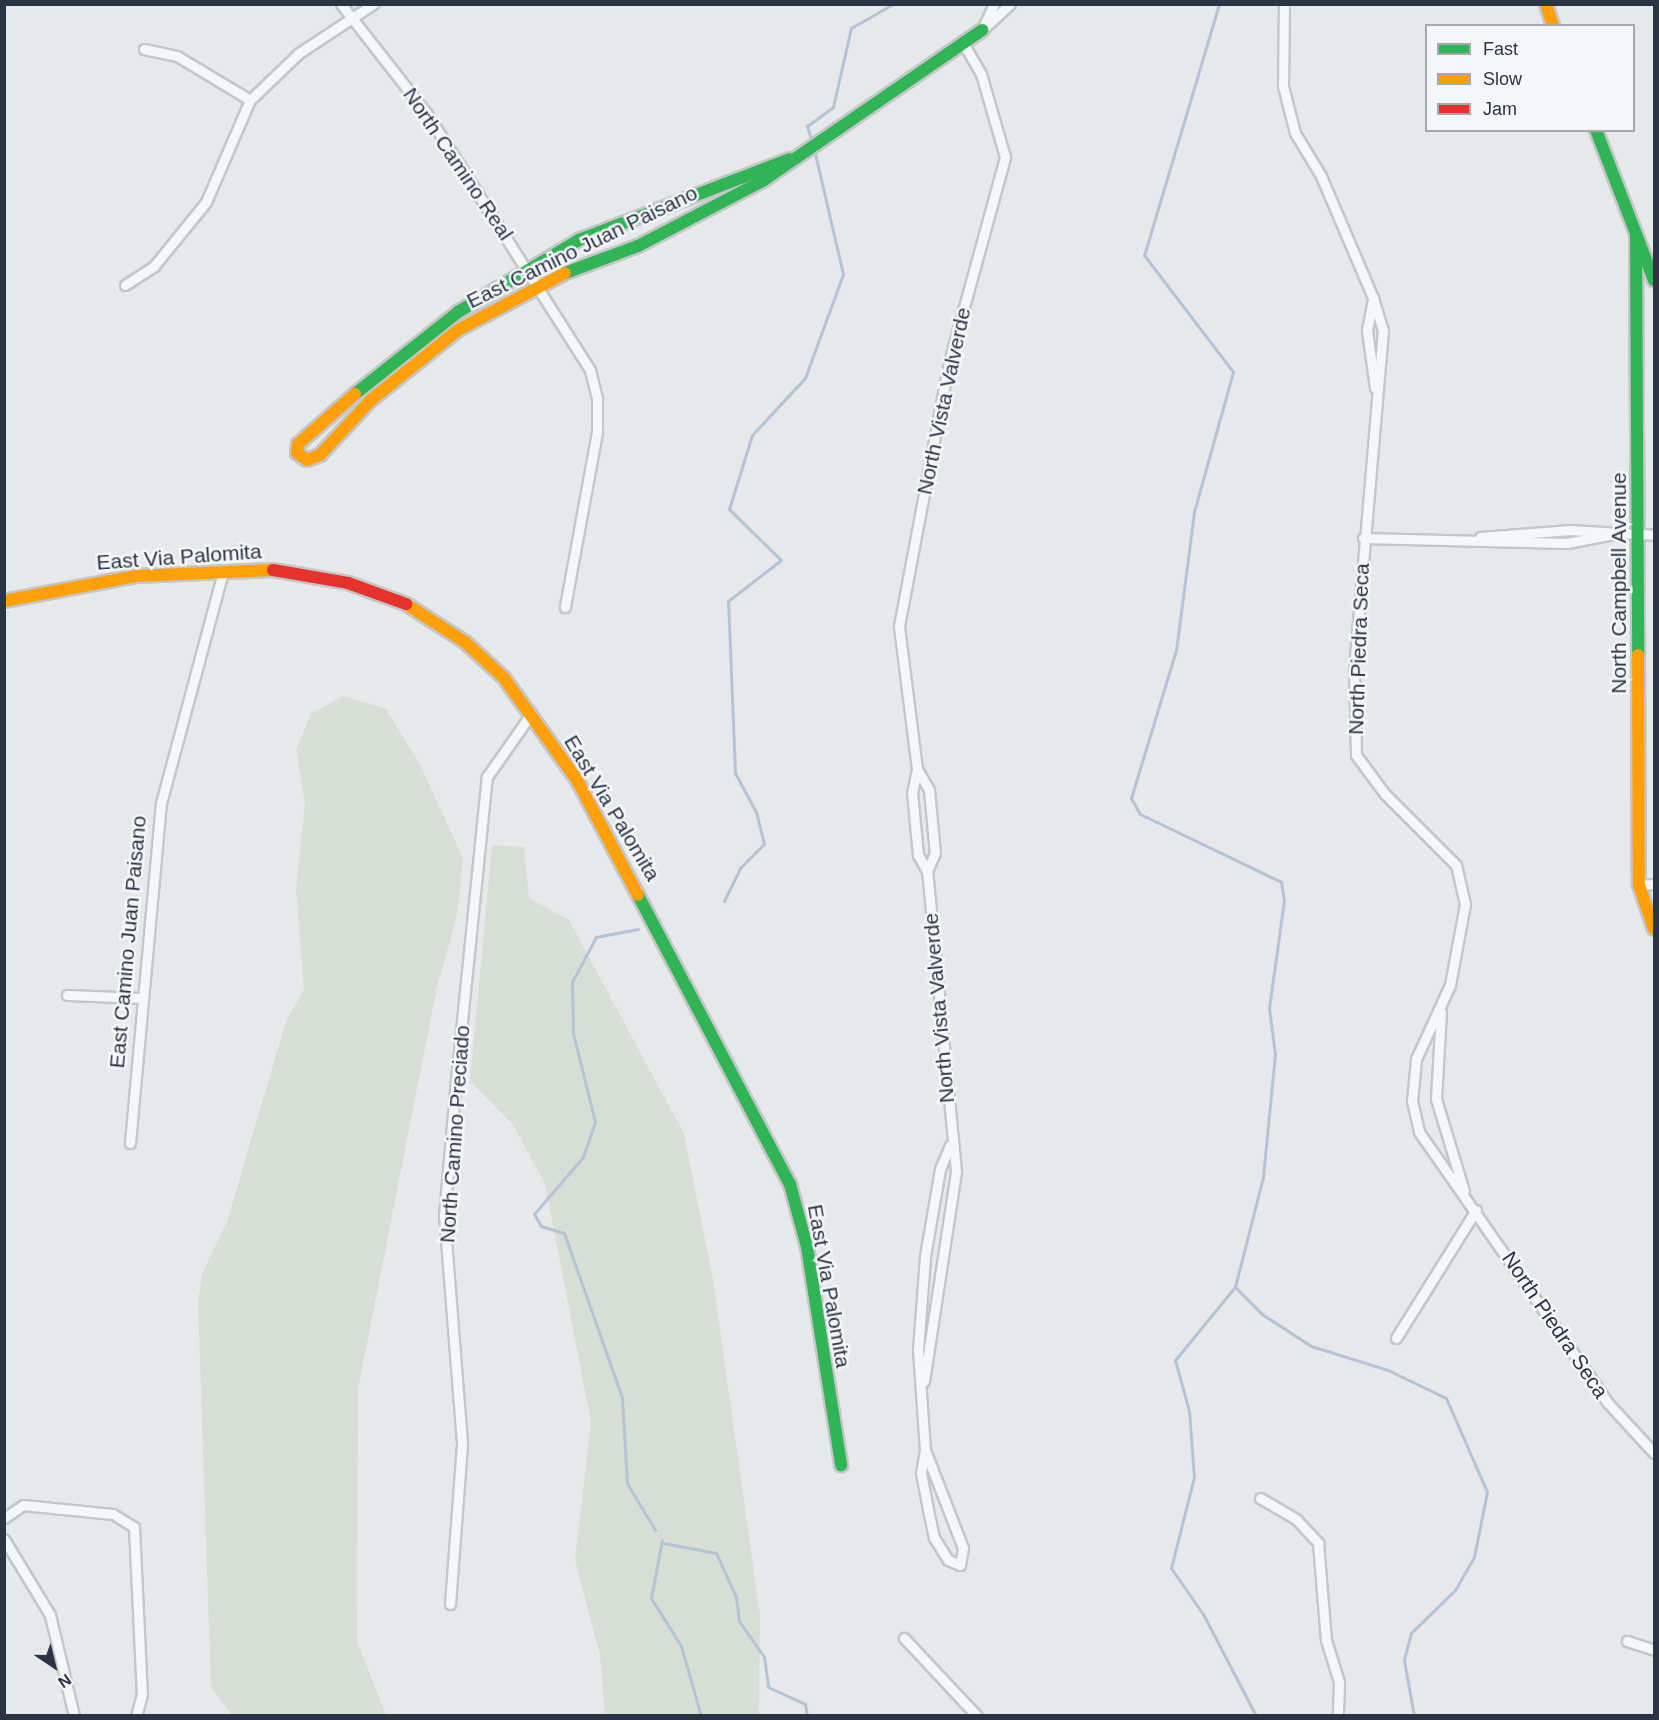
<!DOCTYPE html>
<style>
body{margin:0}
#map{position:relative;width:1659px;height:1720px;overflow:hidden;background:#e6e8ea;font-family:Helvetica,sans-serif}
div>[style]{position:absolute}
.green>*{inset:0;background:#d6ded6}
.stream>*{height:3px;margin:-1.5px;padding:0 1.5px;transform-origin:1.5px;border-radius:1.5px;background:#b4c4d5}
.roads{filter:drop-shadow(2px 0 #c4c6c8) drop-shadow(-2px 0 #c4c6c8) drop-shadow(0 2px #c4c6c8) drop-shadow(0 -2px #c4c6c8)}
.street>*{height:9px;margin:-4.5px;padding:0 4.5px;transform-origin:4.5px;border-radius:4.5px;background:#f5f6f7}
.fast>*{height:12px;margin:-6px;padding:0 6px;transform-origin:6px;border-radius:6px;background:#30b455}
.slow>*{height:12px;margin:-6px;padding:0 6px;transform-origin:6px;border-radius:6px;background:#ff9f0a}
.jam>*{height:12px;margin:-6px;padding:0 6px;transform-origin:6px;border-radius:6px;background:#e5322d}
span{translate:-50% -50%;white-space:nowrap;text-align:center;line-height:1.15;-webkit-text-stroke:5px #f4f6f9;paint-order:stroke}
.street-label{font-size:21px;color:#2b3445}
.frame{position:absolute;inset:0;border:6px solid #2b3445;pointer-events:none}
.legend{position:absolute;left:1425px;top:24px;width:210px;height:108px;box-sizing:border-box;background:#f4f6f9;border:2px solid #a4a8b1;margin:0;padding:8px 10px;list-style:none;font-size:18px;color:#2b3445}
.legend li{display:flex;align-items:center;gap:12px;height:30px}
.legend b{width:30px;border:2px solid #a4a8b1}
.north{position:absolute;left:24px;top:1636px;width:60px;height:60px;-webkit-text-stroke:4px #f4f6f9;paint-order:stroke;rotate:145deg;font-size:16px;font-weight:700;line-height:24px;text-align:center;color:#2b3445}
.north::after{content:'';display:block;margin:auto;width:21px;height:27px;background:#2b3445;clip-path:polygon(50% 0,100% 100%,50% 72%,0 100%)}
</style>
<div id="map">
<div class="green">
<i style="clip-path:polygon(343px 696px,386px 709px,420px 765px,463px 858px,457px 916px,437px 987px,358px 1389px,357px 1641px,386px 1715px,232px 1715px,211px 1687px,198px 1303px,202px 1274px,227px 1222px,286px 1021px,304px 990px,296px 889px,305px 803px,296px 750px,311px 714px)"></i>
<i style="clip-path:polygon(492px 845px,524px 847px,529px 898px,569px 920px,684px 1134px,713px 1280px,760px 1615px,759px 1715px,605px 1715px,600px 1655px,575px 1560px,591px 1422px,545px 1184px,514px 1126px,470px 1081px)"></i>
</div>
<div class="stream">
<i style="left:1219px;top:4px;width:262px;rotate:106.6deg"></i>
<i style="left:1144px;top:255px;width:147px;rotate:52.7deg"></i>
<i style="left:1233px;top:372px;width:145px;rotate:105.6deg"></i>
<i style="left:1194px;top:512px;width:139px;rotate:97.4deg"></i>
<i style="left:1176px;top:650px;width:155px;rotate:106.9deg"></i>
<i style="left:1131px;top:798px;width:18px;rotate:61deg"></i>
<i style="left:1140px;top:814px;width:157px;rotate:25.7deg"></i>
<i style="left:1281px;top:882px;width:18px;rotate:81deg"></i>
<i style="left:1284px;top:900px;width:109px;rotate:97.9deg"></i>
<i style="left:1269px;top:1008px;width:46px;rotate:82.6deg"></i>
<i style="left:1275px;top:1054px;width:124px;rotate:95.6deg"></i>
<i style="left:1263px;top:1177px;width:114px;rotate:104.3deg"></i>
<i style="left:1235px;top:1287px;width:38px;rotate:45deg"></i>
<i style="left:1262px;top:1314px;width:59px;rotate:33.1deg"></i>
<i style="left:1311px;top:1346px;width:81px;rotate:17.3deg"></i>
<i style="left:1388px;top:1370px;width:64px;rotate:25.8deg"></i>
<i style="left:1446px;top:1398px;width:103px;rotate:66.4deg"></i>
<i style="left:1487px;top:1492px;width:66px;rotate:101.3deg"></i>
<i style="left:1474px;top:1557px;width:38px;rotate:120deg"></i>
<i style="left:1455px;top:1590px;width:62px;rotate:135.7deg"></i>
<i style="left:1411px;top:1633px;width:28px;rotate:105deg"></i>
<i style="left:1404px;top:1660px;width:57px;rotate:79.9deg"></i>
<i style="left:812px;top:143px;width:18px;rotate:-106deg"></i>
<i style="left:807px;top:126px;width:32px;rotate:-36deg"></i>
<i style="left:833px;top:107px;width:81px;rotate:-77.2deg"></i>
<i style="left:851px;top:28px;width:48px;rotate:-29.7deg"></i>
<i style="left:724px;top:901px;width:37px;rotate:-64deg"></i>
<i style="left:740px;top:868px;width:34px;rotate:-45deg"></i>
<i style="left:764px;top:844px;width:33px;rotate:-104deg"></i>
<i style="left:756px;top:812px;width:44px;rotate:-118.3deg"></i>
<i style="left:735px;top:773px;width:172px;rotate:-92.3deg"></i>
<i style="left:728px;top:601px;width:67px;rotate:-37.7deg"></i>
<i style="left:781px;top:560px;width:73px;rotate:-135.6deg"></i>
<i style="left:729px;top:509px;width:77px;rotate:-72.7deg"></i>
<i style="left:752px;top:435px;width:78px;rotate:-47.1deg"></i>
<i style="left:805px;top:378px;width:111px;rotate:-69.9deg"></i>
<i style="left:843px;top:274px;width:128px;rotate:-103.1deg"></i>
<i style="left:638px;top:929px;width:43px;rotate:169.2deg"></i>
<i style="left:596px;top:937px;width:51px;rotate:118.1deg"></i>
<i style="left:572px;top:982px;width:51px;rotate:88.9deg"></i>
<i style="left:573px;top:1033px;width:92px;rotate:76.1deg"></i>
<i style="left:595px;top:1122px;width:37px;rotate:109deg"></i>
<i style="left:583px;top:1157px;width:75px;rotate:130.7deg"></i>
<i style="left:534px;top:1214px;width:14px;rotate:60deg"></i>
<i style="left:541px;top:1226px;width:24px;rotate:17deg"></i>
<i style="left:564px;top:1233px;width:175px;rotate:70.6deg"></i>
<i style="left:622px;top:1398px;width:85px;rotate:86.6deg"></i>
<i style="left:627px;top:1483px;width:55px;rotate:59.2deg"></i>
<i style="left:1234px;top:1288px;width:93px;rotate:129.3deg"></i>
<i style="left:1175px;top:1360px;width:53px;rotate:74.6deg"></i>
<i style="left:1189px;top:1411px;width:66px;rotate:85.7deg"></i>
<i style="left:1194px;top:1477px;width:94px;rotate:104.2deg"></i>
<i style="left:1171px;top:1568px;width:56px;rotate:55.2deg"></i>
<i style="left:1203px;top:1614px;width:115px;rotate:62.5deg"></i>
<i style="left:662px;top:1540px;width:59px;rotate:100.7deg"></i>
<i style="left:651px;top:1598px;width:57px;rotate:58deg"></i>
<i style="left:681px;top:1646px;width:73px;rotate:74.1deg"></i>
<i style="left:663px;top:1543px;width:54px;rotate:10.7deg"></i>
<i style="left:716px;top:1553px;width:48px;rotate:65.6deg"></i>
<i style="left:736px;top:1597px;width:24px;rotate:83deg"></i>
<i style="left:739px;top:1621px;width:44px;rotate:55.2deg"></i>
<i style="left:764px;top:1657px;width:30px;rotate:82deg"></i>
<i style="left:768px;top:1687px;width:41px;rotate:24.7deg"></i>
<i style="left:805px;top:1704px;width:12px;rotate:81deg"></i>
</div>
<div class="roads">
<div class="street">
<i style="left:341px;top:4px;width:140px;rotate:52deg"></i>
<i style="left:427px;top:114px;width:303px;rotate:57.5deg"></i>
<i style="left:590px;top:370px;width:30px;rotate:76deg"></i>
<i style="left:597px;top:399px;width:33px;rotate:90deg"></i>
<i style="left:597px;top:432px;width:178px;rotate:100.4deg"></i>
<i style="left:994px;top:4px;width:29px;rotate:115deg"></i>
<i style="left:982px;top:30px;width:38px;rotate:-43deg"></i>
<i style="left:1284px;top:4px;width:82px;rotate:90.7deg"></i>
<i style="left:1283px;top:86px;width:49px;rotate:75.7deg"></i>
<i style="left:1295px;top:133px;width:50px;rotate:58.8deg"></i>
<i style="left:1321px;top:176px;width:133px;rotate:66.9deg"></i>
<i style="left:144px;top:49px;width:34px;rotate:12deg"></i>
<i style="left:177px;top:56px;width:85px;rotate:31.1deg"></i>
<i style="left:125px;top:285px;width:35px;rotate:-33deg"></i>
<i style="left:154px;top:266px;width:82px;rotate:-50.9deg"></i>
<i style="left:206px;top:202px;width:111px;rotate:-66.7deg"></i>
<i style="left:250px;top:100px;width:68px;rotate:-43.8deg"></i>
<i style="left:299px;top:53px;width:89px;rotate:-33.5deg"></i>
<i style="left:1375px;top:388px;width:59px;rotate:-97.9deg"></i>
<i style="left:1367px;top:330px;width:33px;rotate:-79deg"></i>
<i style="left:1373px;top:298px;width:34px;rotate:73deg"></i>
<i style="left:1383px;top:330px;width:342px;rotate:94.9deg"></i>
<i style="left:1354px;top:671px;width:84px;rotate:88.6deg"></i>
<i style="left:1356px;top:755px;width:49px;rotate:53.4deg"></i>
<i style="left:1385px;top:794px;width:100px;rotate:45deg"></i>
<i style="left:1456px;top:865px;width:40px;rotate:77deg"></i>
<i style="left:1465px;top:904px;width:82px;rotate:100.5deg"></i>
<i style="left:1450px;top:985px;width:81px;rotate:114.7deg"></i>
<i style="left:1416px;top:1059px;width:42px;rotate:95.4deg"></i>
<i style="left:1412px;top:1101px;width:32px;rotate:77deg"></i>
<i style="left:1419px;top:1132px;width:330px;rotate:55.1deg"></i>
<i style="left:1608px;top:1403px;width:68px;rotate:47.4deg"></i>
<i style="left:1619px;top:533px;width:35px;rotate:3deg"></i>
<i style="left:1363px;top:538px;width:204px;rotate:1.4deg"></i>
<i style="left:1567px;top:543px;width:53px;rotate:-10.9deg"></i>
<i style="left:1619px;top:533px;width:49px;rotate:-176.5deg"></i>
<i style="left:1570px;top:530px;width:90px;rotate:175.6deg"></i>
<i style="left:917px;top:769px;width:24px;rotate:60deg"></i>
<i style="left:929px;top:790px;width:63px;rotate:84.6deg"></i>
<i style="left:935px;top:853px;width:20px;rotate:114deg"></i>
<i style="left:1639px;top:885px;width:15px;rotate:-4deg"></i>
<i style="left:67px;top:995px;width:76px;rotate:2.3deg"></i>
<i style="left:1441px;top:1012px;width:87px;rotate:93.3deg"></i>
<i style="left:1436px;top:1099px;width:96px;rotate:73.1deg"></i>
<i style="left:130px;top:1143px;width:341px;rotate:-84.8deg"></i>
<i style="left:161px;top:803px;width:239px;rotate:-75deg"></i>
<i style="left:1396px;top:1338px;width:151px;rotate:-58deg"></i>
<i style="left:924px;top:1381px;width:212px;rotate:-81.3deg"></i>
<i style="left:956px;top:1171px;width:301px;rotate:-95.5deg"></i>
<i style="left:927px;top:871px;width:18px;rotate:-119deg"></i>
<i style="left:918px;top:855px;width:62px;rotate:-95.5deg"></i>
<i style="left:912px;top:793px;width:25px;rotate:-78deg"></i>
<i style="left:917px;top:769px;width:144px;rotate:-97.2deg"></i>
<i style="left:899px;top:626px;width:269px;rotate:-79.3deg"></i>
<i style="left:949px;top:362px;width:213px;rotate:-74.7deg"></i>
<i style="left:1005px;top:157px;width:86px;rotate:-106.1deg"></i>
<i style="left:981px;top:74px;width:34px;rotate:-120deg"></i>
<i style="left:925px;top:1450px;width:105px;rotate:68.8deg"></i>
<i style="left:963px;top:1548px;width:17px;rotate:100deg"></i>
<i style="left:960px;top:1565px;width:13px;rotate:-157deg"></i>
<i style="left:948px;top:1560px;width:26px;rotate:-122deg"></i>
<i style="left:934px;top:1538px;width:30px;rotate:-102deg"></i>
<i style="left:928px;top:1509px;width:37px;rotate:-101deg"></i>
<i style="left:921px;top:1473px;width:23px;rotate:-80deg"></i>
<i style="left:925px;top:1450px;width:100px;rotate:-94deg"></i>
<i style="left:918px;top:1350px;width:94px;rotate:-85.7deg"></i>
<i style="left:925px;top:1256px;width:88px;rotate:-80.2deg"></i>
<i style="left:940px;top:1169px;width:26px;rotate:-67deg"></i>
<i style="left:1260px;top:1498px;width:42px;rotate:30.3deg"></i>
<i style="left:1296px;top:1519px;width:33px;rotate:47deg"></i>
<i style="left:1318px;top:1543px;width:97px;rotate:85.3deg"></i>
<i style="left:1326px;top:1640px;width:44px;rotate:72.8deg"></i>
<i style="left:1339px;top:1682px;width:34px;rotate:92deg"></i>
<i style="left:4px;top:1518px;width:23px;rotate:-34deg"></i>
<i style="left:23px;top:1505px;width:90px;rotate:5.7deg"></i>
<i style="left:113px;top:1514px;width:25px;rotate:32deg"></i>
<i style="left:134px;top:1527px;width:167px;rotate:87.3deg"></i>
<i style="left:142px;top:1694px;width:23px;rotate:105deg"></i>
<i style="left:4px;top:1539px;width:89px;rotate:58.8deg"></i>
<i style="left:50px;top:1615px;width:104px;rotate:76.6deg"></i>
<i style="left:450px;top:1604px;width:161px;rotate:-85.7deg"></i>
<i style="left:462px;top:1443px;width:228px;rotate:-94.5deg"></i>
<i style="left:444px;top:1216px;width:137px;rotate:-85deg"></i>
<i style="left:456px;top:1080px;width:305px;rotate:-84.2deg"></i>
<i style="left:487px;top:777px;width:77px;rotate:-55.1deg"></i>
<i style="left:904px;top:1638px;width:107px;rotate:46.9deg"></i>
<i style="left:1627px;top:1641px;width:28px;rotate:18deg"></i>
</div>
<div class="fast">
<i style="left:1596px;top:130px;width:161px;rotate:68.9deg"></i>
<i style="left:1636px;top:234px;width:421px;rotate:89.7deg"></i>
<i style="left:565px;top:273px;width:78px;rotate:-20.3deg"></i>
<i style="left:638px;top:246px;width:142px;rotate:-27.6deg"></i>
<i style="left:764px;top:180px;width:265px;rotate:-34.5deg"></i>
<i style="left:355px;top:394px;width:132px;rotate:-38.5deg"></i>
<i style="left:458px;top:312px;width:141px;rotate:-30.8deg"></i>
<i style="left:579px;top:240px;width:226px;rotate:-21deg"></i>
<i style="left:638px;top:895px;width:327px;rotate:62.3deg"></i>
<i style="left:790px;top:1184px;width:65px;rotate:74.9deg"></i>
<i style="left:807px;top:1247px;width:221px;rotate:81.1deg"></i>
</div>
<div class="slow">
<i style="left:1546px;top:4px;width:23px;rotate:72deg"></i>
<i style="left:355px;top:394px;width:76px;rotate:138.7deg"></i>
<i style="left:298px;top:444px;width:9px;rotate:96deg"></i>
<i style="left:297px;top:453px;width:12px;rotate:35deg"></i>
<i style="left:307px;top:460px;width:14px;rotate:-21deg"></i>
<i style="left:320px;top:455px;width:75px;rotate:-47.2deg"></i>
<i style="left:371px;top:400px;width:112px;rotate:-38.8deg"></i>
<i style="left:458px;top:330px;width:121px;rotate:-28deg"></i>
<i style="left:4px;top:601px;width:134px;rotate:-10.7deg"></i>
<i style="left:136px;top:576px;width:137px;rotate:-2.5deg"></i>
<i style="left:406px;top:604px;width:70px;rotate:32.8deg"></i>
<i style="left:465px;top:642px;width:53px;rotate:42.7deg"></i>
<i style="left:504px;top:678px;width:125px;rotate:54.4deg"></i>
<i style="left:577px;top:780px;width:130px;rotate:62.1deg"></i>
<i style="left:1638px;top:655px;width:230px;rotate:89.8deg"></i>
<i style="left:1639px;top:885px;width:46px;rotate:71.2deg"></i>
</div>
<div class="jam">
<i style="left:273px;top:570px;width:76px;rotate:9.8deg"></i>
<i style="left:348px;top:583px;width:62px;rotate:19.9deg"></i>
</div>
</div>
<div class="street-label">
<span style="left:458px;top:164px;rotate:56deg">North Camino Real</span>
<span style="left:582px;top:247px;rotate:-26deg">East Camino Juan Paisano</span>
<span style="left:944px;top:401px;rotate:-78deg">North Vista Valverde</span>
<span style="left:179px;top:557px;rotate:-4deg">East Via Palomita</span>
<span style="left:1619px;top:583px;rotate:-90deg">North Campbell Avenue</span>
<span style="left:1359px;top:649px;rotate:-88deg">North Piedra Seca</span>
<span style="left:612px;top:808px;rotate:59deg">East Via Palomita</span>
<span style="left:128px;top:942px;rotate:-85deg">East Camino Juan Paisano</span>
<span style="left:939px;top:1008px;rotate:-95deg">North Vista Valverde</span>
<span style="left:455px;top:1134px;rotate:-86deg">North Camino Preciado</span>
<span style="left:829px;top:1286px;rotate:80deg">East Via Palomita</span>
<span style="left:1555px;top:1325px;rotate:56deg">North Piedra Seca</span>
</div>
<div class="frame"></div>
<ul class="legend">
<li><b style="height:8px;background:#30b455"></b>Fast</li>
<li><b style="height:8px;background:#ff9f0a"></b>Slow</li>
<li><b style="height:8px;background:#e5322d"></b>Jam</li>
</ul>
<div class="north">N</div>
</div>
